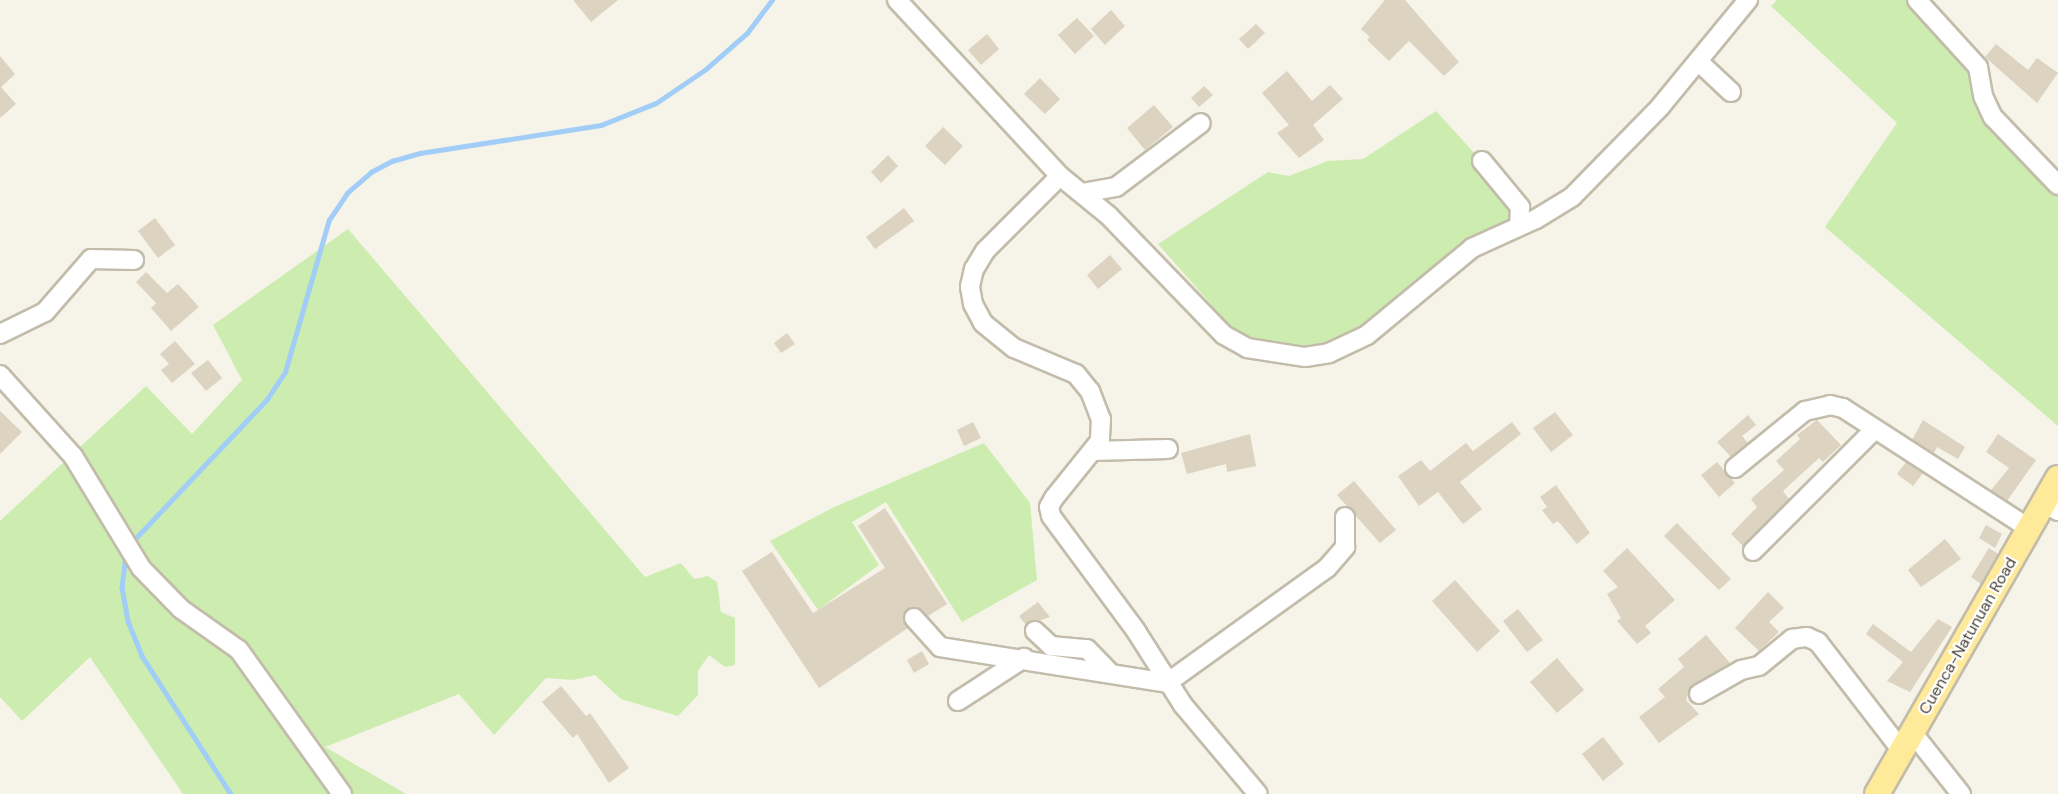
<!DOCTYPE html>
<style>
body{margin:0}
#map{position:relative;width:2058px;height:794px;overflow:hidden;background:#f6f3e9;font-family:"DM Sans",sans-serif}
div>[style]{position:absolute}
.green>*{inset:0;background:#ccedaf}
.stream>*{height:4.5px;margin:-2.25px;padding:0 2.25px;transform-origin:2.25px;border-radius:2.25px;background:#a1cdf7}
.building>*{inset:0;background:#dcd3c0}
.roads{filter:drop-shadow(2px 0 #c3bcab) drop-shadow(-2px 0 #c3bcab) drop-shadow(0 2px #c3bcab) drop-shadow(0 -2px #c3bcab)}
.minor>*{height:18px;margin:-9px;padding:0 9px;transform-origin:9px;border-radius:9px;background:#fff}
.major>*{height:24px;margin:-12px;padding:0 12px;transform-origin:12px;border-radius:12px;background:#ffea99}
span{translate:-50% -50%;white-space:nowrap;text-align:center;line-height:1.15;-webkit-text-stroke:4.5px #fff;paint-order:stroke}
.street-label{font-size:16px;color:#4b4436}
</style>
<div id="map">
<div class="green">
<i style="clip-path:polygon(1777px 0,1911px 0,1978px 69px,1978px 101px,2058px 186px,2058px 426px,1825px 227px,1897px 123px,1771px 6px)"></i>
<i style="clip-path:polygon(1436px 111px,1526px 210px,1375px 328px,1310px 349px,1275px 347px,1237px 334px,1158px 244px,1268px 172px,1289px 176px,1328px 161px,1363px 159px)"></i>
<i style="clip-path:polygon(348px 229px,645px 577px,681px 563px,694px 579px,708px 576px,717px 582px,721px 612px,735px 618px,735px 665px,725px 667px,709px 655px,698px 671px,698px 695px,678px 716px,621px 699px,595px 675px,573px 680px,546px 678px,494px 735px,459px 694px,325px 747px,406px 794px,183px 794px,90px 657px,22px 721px,0 697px,0 521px,146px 386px,192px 434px,242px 380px,213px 325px)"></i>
<i style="clip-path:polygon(984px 443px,1030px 503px,1037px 580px,962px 622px,886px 502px,852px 522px,879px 565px,818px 610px,770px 541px,832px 508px)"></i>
</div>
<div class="stream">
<i style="left:132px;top:542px;width:197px;rotate:-46.6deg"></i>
<i style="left:267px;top:399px;width:32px;rotate:-56deg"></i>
<i style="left:285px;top:372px;width:158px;rotate:-73.9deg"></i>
<i style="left:329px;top:220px;width:32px;rotate:-56deg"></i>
<i style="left:347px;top:193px;width:32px;rotate:-41deg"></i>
<i style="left:371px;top:172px;width:24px;rotate:-28deg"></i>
<i style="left:392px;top:161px;width:29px;rotate:-16deg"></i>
<i style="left:420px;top:153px;width:183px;rotate:-8.8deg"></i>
<i style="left:601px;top:125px;width:59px;rotate:-21.8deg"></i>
<i style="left:656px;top:103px;width:60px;rotate:-34.2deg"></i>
<i style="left:706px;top:69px;width:55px;rotate:-41.3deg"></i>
<i style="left:747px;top:33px;width:41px;rotate:-52.9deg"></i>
<i style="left:126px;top:555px;width:32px;rotate:97deg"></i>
<i style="left:122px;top:587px;width:35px;rotate:80deg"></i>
<i style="left:128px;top:621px;width:38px;rotate:68deg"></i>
<i style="left:142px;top:656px;width:164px;rotate:57.2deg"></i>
</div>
<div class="building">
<i style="clip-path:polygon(573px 0,618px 0,591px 22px)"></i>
<i style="clip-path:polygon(1385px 0,1405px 0,1459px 62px,1444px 76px,1409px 41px,1389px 61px,1367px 40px,1370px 37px,1361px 29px)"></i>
<i style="clip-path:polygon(1111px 10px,1125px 26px,1105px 45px,1091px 29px)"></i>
<i style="clip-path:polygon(1077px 18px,1094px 36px,1075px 54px,1058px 35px)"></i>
<i style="clip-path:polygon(1256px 24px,1265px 33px,1248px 49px,1239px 39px)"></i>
<i style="clip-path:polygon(987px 34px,999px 49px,981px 65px,968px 50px)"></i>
<i style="clip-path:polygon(1996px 44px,2028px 70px,2037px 58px,2058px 73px,2037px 103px,1985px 57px)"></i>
<i style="clip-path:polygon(0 56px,15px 74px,1px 87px,16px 104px,0 118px)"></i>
<i style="clip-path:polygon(1287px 71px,1312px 101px,1330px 85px,1343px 99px,1313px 125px,1324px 140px,1299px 158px,1277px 133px,1289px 125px,1262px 93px)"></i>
<i style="clip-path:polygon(1040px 78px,1060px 99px,1045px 114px,1024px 94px)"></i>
<i style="clip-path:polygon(1204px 86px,1213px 95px,1199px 107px,1191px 98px)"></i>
<i style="clip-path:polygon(1154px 105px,1173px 127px,1145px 150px,1127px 128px)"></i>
<i style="clip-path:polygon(943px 127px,963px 146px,945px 165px,925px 146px)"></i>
<i style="clip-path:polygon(888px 155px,898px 166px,881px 183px,871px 172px)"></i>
<i style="clip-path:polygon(904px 208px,914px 221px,875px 249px,866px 237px)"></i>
<i style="clip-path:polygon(155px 218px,175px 245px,158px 258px,138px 231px)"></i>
<i style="clip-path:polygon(1110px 255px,1122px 269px,1098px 289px,1087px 275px)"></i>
<i style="clip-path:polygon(146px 272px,167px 293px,178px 284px,199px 307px,171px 331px,151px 308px,156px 303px,136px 282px)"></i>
<i style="clip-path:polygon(787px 333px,795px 344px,781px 353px,774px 343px)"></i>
<i style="clip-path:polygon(175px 341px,195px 364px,172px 383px,161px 370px,169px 364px,160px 354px)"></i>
<i style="clip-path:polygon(208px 360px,222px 378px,206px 391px,191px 373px)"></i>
<i style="clip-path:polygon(0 411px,22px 432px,0 454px)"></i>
<i style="clip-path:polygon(1555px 412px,1573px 435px,1551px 452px,1533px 428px)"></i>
<i style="clip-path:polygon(1748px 415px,1756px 425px,1742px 436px,1748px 443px,1731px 457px,1717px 442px)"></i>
<i style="clip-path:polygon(1817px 420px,1841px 445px,1823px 462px,1819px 458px,1783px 491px,1789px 499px,1743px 546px,1731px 534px,1757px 507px,1751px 499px,1784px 470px,1776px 461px,1800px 439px,1797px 435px)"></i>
<i style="clip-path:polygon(1923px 420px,1965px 447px,1958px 459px,1937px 447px,1934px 453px,1912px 440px)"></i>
<i style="clip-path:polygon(973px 422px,981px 438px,964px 446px,957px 430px)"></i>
<i style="clip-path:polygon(1512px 422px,1521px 434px,1460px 482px,1482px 509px,1463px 524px,1438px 492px,1419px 506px,1398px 476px,1421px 460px,1430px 471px,1466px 443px,1473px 451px)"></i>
<i style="clip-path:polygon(1250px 434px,1256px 466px,1227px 472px,1226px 464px,1187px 474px,1181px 453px)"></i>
<i style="clip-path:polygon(1998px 434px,2036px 460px,2007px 501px,1991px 490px,2009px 468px,1986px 452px)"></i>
<i style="clip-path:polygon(1717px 462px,1735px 483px,1719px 497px,1701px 475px)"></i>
<i style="clip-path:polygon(1906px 462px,1923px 473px,1913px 486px,1897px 474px)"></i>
<i style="clip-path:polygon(1354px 481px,1396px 530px,1380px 543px,1337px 495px)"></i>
<i style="clip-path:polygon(1556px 485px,1590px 533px,1577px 544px,1558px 521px,1553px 524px,1542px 510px,1547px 507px,1540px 497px)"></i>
<i style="clip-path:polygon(885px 508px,947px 604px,928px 616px,918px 608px,907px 609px,903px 620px,908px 628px,819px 688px,742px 571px,772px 552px,813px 613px,885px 568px,858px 526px)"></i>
<i style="clip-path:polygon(1677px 523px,1731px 579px,1719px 590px,1664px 536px)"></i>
<i style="clip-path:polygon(1986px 525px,2002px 534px,1995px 548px,1979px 538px)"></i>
<i style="clip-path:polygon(1945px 539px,1961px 559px,1921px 587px,1908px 570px)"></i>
<i style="clip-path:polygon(1627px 548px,1675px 600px,1645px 626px,1651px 633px,1637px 644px,1617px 621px,1621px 618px,1607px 594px,1618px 587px,1603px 571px)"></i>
<i style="clip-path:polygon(1989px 548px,1998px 554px,1981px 584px,1971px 577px)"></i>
<i style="clip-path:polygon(1455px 580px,1500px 631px,1477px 652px,1432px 601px)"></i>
<i style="clip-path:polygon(1768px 592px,1784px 608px,1769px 622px,1779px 632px,1759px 651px,1735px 628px)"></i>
<i style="clip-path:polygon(1038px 602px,1050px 617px,1026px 625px,1019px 616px)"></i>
<i style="clip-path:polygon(1518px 609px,1543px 640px,1527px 652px,1503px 621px)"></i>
<i style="clip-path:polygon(1938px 619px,1952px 627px,1910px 692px,1887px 681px,1903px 662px,1866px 634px,1873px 624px,1911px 652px)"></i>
<i style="clip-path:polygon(1706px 635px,1730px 663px,1690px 688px,1686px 700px,1699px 714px,1659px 743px,1639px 717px,1665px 697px,1658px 689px,1684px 667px,1678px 659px)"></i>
<i style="clip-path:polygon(922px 651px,929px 664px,914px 673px,907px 660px)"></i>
<i style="clip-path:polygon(1557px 658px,1584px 690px,1557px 713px,1530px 682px)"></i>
<i style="clip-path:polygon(561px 686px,586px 716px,590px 713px,629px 768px,609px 783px,577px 734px,573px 738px,542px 702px)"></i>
<i style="clip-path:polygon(1603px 737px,1624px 764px,1603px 781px,1582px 754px)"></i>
</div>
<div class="roads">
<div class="minor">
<i style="left:897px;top:0;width:240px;rotate:47.2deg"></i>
<i style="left:1060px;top:176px;width:63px;rotate:39.2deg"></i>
<i style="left:1109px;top:216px;width:165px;rotate:46deg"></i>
<i style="left:1224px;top:335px;width:26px;rotate:29deg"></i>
<i style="left:1247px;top:348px;width:59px;rotate:8.8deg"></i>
<i style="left:1305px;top:357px;width:24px;rotate:-9deg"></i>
<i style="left:1329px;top:353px;width:42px;rotate:-25.3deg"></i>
<i style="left:1367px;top:335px;width:136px;rotate:-39.6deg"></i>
<i style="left:1472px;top:248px;width:70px;rotate:-24.4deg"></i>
<i style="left:1536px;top:219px;width:42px;rotate:-31.4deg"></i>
<i style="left:1572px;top:197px;width:126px;rotate:-45.6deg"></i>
<i style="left:1660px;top:107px;width:139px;rotate:-50.6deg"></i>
<i style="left:1917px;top:0;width:91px;rotate:47.7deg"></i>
<i style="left:1978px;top:67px;width:29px;rotate:80deg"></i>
<i style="left:1983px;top:96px;width:23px;rotate:65deg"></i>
<i style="left:1993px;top:117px;width:94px;rotate:46.3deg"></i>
<i style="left:1699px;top:62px;width:44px;rotate:43.2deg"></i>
<i style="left:1482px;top:161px;width:60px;rotate:50.4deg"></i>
<i style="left:1520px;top:207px;width:18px;rotate:93deg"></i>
<i style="left:1060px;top:176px;width:106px;rotate:135deg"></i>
<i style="left:985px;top:251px;width:21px;rotate:121deg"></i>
<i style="left:974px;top:269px;width:18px;rotate:103deg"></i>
<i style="left:970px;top:287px;width:17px;rotate:80deg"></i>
<i style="left:973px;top:304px;width:21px;rotate:62deg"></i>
<i style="left:983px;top:323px;width:40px;rotate:39deg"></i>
<i style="left:1014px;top:348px;width:67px;rotate:22.8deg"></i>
<i style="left:1076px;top:374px;width:22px;rotate:51deg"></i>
<i style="left:1090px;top:391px;width:30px;rotate:69deg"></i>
<i style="left:1101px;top:419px;width:22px;rotate:93deg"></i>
<i style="left:1100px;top:441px;width:73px;rotate:128.9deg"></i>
<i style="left:1054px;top:498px;width:10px;rotate:119deg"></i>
<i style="left:1049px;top:507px;width:9px;rotate:77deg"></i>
<i style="left:1051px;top:516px;width:143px;rotate:53.5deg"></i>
<i style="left:1136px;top:631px;width:88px;rotate:57.6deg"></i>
<i style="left:1183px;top:705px;width:116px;rotate:49.9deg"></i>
<i style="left:1082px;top:193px;width:35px;rotate:-10deg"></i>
<i style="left:1116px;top:187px;width:106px;rotate:-37deg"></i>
<i style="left:0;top:334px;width:50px;rotate:-26.1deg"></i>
<i style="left:45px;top:312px;width:70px;rotate:-49deg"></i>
<i style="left:91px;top:259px;width:43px;rotate:1.3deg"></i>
<i style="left:0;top:375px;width:109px;rotate:48deg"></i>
<i style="left:73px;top:456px;width:131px;rotate:58.7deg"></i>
<i style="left:141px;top:568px;width:57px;rotate:45.7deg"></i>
<i style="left:181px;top:609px;width:71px;rotate:35.3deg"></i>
<i style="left:239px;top:650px;width:177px;rotate:54.4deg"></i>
<i style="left:1092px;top:451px;width:76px;rotate:-1.5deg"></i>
<i style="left:1735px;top:468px;width:90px;rotate:-39.2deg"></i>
<i style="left:1805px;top:411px;width:26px;rotate:-13deg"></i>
<i style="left:1830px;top:405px;width:13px;rotate:13deg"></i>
<i style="left:1843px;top:408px;width:223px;rotate:32.9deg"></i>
<i style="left:2044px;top:503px;width:16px;rotate:30deg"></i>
<i style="left:1753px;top:551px;width:171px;rotate:-45deg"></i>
<i style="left:914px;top:618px;width:39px;rotate:48deg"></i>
<i style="left:940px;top:647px;width:230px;rotate:9deg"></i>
<i style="left:1167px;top:683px;width:197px;rotate:-35.7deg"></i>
<i style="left:1327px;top:568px;width:28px;rotate:-49deg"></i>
<i style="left:1345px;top:547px;width:30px;rotate:-90deg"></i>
<i style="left:1035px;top:631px;width:22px;rotate:43deg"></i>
<i style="left:1051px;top:646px;width:36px;rotate:5deg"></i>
<i style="left:1087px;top:649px;width:30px;rotate:46deg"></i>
<i style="left:1699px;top:694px;width:48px;rotate:-29.7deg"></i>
<i style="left:1741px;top:670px;width:18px;rotate:-13deg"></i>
<i style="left:1759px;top:666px;width:43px;rotate:-39.3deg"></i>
<i style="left:1792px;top:639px;width:15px;rotate:-8deg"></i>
<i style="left:1807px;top:637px;width:12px;rotate:24deg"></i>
<i style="left:1818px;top:642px;width:138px;rotate:52.4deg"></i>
<i style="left:958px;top:701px;width:79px;rotate:-33.1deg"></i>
<i style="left:1912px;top:732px;width:79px;rotate:51.7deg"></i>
</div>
<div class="major">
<i style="left:1877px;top:794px;width:364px;rotate:-60.2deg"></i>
</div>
</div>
<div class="street-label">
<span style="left:1968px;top:636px;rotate:-60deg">Cuenca-Natunuan Road</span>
</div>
</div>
